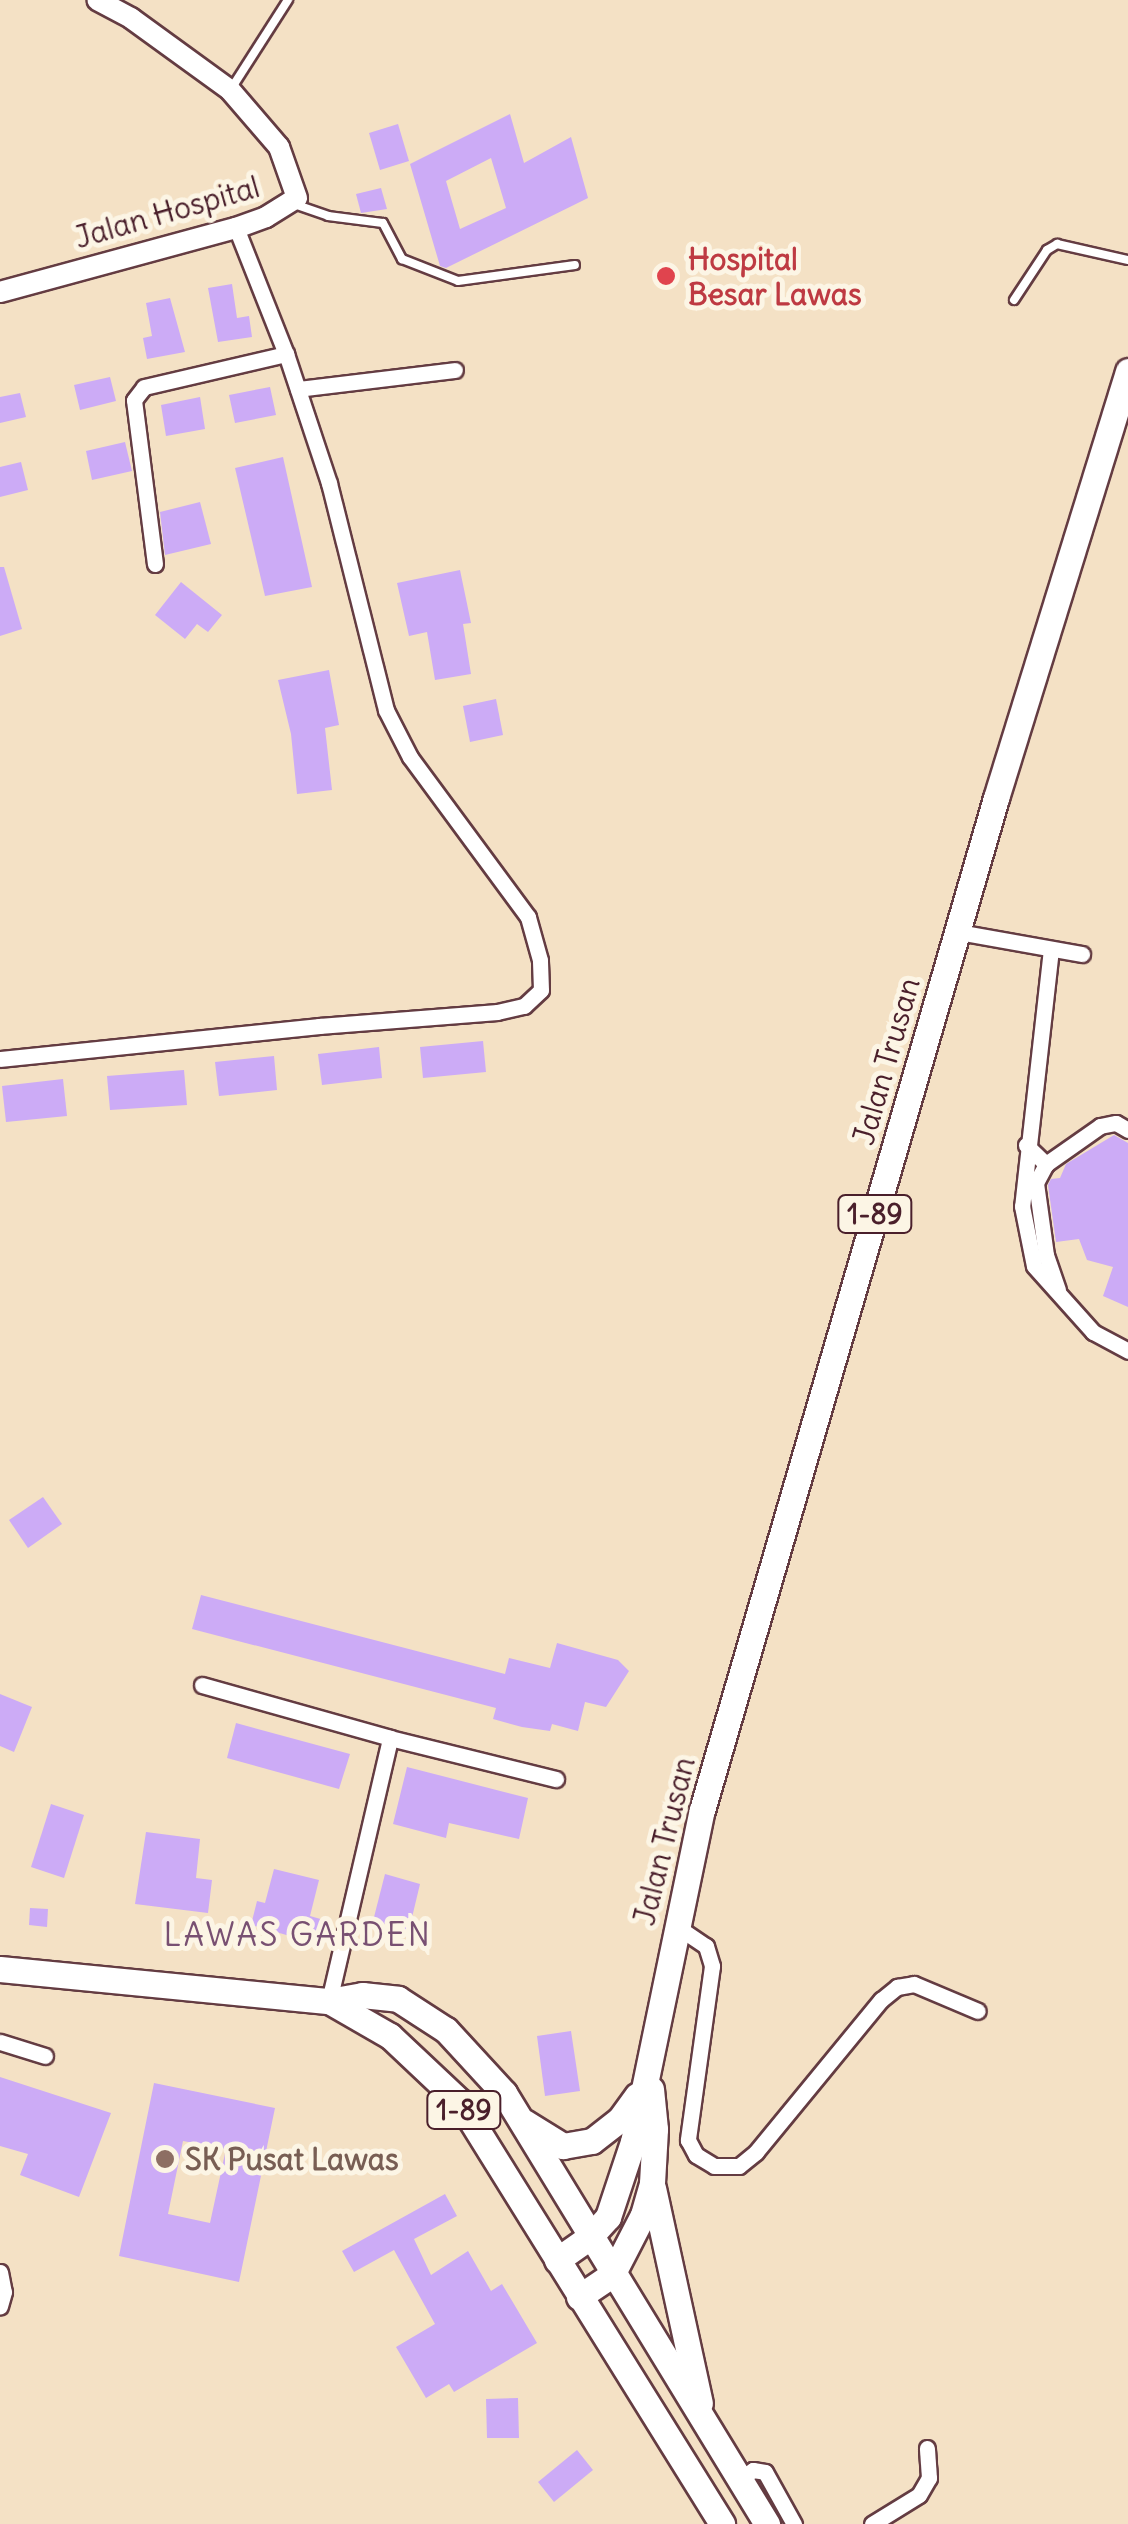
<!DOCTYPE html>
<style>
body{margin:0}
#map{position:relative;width:1128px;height:2524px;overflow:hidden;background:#f4e1c5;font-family:Delius,sans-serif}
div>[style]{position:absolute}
.building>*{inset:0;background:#ccabf6}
.roads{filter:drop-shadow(2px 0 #643c42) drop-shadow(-2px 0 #643c42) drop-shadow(0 2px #643c42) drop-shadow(0 -2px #643c42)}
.service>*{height:8px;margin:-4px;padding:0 4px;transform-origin:4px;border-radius:4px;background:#fff}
.minor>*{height:15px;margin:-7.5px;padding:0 7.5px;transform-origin:7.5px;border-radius:7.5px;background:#fff}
.tertiary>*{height:20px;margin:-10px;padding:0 10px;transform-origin:10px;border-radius:10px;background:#fff}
.primary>*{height:25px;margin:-12.5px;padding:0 12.5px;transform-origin:12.5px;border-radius:12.5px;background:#fff}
.trunk>*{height:25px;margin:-12.5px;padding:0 12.5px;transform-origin:12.5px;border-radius:12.5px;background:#fff}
.dots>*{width:28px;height:28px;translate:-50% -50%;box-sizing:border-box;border:5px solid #fcf5e5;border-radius:50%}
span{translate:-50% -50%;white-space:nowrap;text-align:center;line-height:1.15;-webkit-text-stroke:10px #fcf5e5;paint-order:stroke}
.shield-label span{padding:2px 8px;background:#fcf5e5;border:2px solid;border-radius:8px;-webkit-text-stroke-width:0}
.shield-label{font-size:28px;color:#4a1f2b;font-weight:700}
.street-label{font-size:30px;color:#4a1f2b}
.health-label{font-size:30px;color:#be3a42;font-weight:700}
.left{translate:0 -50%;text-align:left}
.education-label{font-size:30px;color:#785e54;font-weight:700}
.neighbourhood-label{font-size:32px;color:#785072;letter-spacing:2.5px}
</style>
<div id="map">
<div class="building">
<i style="clip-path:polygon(evenodd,510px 114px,524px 163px,571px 137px,588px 198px,446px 268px,440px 266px,410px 164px,510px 114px,491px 158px,506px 208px,460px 229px,446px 181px,491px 158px)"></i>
<i style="clip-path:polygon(398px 124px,409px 161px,380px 170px,369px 133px)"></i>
<i style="clip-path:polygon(381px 188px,387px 209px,361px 213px,356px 194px)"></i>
<i style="clip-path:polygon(232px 284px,237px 318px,249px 316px,252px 337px,218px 342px,208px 288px)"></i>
<i style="clip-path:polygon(170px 298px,185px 352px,147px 359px,143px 338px,152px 336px,146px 303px)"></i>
<i style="clip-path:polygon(110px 377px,116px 401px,80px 410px,74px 385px)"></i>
<i style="clip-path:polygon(270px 387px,276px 415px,235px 423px,229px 395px)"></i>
<i style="clip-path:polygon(20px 393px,26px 417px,0 423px,0 397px)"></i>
<i style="clip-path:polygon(200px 397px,205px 429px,166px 436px,161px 405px)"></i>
<i style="clip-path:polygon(125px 442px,132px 471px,92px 480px,86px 451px)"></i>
<i style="clip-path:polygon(283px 457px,312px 587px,265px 596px,235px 468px)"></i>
<i style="clip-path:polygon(21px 462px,28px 490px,0 497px,0 467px)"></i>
<i style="clip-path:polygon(200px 502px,211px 544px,165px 555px,160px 512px)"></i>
<i style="clip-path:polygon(0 567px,4px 567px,22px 629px,0 636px)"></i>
<i style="clip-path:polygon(460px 570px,471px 623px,463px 624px,471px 674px,435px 680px,427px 632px,409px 636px,397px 583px)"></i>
<i style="clip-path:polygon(181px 582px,222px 615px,208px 632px,197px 624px,185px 639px,155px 615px)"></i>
<i style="clip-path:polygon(329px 670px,339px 725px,325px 728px,332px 790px,297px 794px,291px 734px,278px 680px)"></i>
<i style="clip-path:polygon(496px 699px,503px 735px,470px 742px,463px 706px)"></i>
<i style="clip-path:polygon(483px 1041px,486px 1072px,423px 1078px,420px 1047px)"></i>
<i style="clip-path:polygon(379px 1047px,382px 1078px,322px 1085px,318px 1054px)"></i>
<i style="clip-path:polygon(274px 1056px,277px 1090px,219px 1096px,215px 1062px)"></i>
<i style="clip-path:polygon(184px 1070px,187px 1105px,110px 1110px,107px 1076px)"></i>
<i style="clip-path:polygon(63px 1079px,67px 1116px,6px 1122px,2px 1086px)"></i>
<i style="clip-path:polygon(1114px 1135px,1128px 1143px,1128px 1307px,1103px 1296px,1113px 1267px,1087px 1260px,1079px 1239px,1056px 1242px,1048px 1185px,1051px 1179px,1060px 1178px,1066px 1164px)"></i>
<i style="clip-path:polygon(43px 1497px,62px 1524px,28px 1548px,9px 1520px)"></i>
<i style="clip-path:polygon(201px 1595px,505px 1674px,509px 1658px,550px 1668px,557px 1643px,618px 1660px,629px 1671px,606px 1707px,585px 1702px,578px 1731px,552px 1724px,550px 1731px,522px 1727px,493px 1719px,496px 1708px,192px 1629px)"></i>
<i style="clip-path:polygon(0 1694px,32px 1707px,14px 1752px,0 1746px)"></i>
<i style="clip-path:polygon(236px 1723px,350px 1754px,339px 1789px,227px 1758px)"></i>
<i style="clip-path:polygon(407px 1767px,528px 1798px,519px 1839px,449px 1823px,446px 1838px,393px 1824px)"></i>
<i style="clip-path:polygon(51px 1804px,84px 1815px,64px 1878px,31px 1867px)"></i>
<i style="clip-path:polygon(146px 1832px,200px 1839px,196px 1878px,212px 1880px,208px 1913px,135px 1904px)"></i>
<i style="clip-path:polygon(274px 1869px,319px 1880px,310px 1916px,324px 1920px,318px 1944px,251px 1925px,257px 1901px,265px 1903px)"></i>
<i style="clip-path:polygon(385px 1874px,420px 1884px,409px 1930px,373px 1921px)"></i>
<i style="clip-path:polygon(30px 1908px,48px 1909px,47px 1927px,29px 1925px)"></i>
<i style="clip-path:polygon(571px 2031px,580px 2091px,545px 2096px,537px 2036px)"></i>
<i style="clip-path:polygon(0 2077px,111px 2113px,79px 2197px,20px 2175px,28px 2154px,0 2146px)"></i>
<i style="clip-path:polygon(evenodd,154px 2083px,275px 2108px,239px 2282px,119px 2256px,154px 2083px,183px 2141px,226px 2149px,210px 2223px,168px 2214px,183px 2141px)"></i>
<i style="clip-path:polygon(445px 2194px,457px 2216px,414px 2239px,431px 2275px,468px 2251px,491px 2291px,502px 2284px,537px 2343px,454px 2392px,449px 2384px,426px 2398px,396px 2347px,435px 2324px,394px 2250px,354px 2272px,342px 2251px)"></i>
<i style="clip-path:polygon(518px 2398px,519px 2438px,487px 2438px,486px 2399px)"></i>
<i style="clip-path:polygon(577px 2450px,593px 2470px,554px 2502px,538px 2482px)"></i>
</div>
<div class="roads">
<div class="service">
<i style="left:231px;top:89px;width:106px;rotate:-57.4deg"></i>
<i style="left:294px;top:204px;width:36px;rotate:19deg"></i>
<i style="left:328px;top:216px;width:55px;rotate:7.3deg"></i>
<i style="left:383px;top:223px;width:41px;rotate:62.2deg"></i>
<i style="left:402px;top:259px;width:60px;rotate:21.4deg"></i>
<i style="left:458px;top:281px;width:118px;rotate:-7.8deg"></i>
<i style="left:1014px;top:300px;width:60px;rotate:-56.6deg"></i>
<i style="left:1047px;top:250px;width:12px;rotate:-31deg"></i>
<i style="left:1057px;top:244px;width:73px;rotate:12.7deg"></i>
</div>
<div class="minor">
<i style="left:298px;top:389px;width:158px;rotate:-6.9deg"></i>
<i style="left:155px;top:564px;width:165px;rotate:-97.3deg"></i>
<i style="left:134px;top:400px;width:16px;rotate:-52deg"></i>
<i style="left:144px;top:387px;width:146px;rotate:-13.1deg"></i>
<i style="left:958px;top:932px;width:126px;rotate:10.1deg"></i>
<i style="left:1051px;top:949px;width:259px;rotate:96.4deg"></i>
<i style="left:1022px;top:1206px;width:61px;rotate:78.7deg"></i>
<i style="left:1034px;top:1266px;width:89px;rotate:48.2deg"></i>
<i style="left:1093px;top:1332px;width:40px;rotate:28deg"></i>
<i style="left:0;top:1059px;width:321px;rotate:-5.9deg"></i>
<i style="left:319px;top:1026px;width:179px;rotate:-4.5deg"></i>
<i style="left:497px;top:1012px;width:28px;rotate:-13deg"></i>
<i style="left:524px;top:1006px;width:23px;rotate:-43deg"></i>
<i style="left:541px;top:990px;width:30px;rotate:-92deg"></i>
<i style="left:540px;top:960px;width:45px;rotate:-105.6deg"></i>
<i style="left:528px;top:917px;width:199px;rotate:-126.4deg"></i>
<i style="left:410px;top:757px;width:53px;rotate:-117.1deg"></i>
<i style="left:386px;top:710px;width:234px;rotate:-104.1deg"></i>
<i style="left:329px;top:483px;width:136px;rotate:-108.4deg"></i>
<i style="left:286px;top:354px;width:136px;rotate:-111.6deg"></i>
<i style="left:1026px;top:1145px;width:28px;rotate:44deg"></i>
<i style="left:1046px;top:1164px;width:66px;rotate:-35.1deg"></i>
<i style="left:1100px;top:1126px;width:16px;rotate:-11deg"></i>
<i style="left:1116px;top:1123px;width:14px;rotate:30deg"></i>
<i style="left:1046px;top:1164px;width:21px;rotate:118deg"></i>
<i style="left:1036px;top:1183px;width:73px;rotate:82.1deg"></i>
<i style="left:1046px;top:1255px;width:37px;rotate:71deg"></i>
<i style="left:202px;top:1685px;width:195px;rotate:15.7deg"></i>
<i style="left:676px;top:1926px;width:36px;rotate:34deg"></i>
<i style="left:706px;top:1946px;width:21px;rotate:73deg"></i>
<i style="left:712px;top:1966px;width:176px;rotate:97.9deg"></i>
<i style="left:688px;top:2140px;width:17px;rotate:62deg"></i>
<i style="left:696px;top:2155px;width:21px;rotate:31deg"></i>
<i style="left:714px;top:2166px;width:25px"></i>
<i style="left:739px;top:2166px;width:22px;rotate:-39deg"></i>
<i style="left:756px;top:2152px;width:197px;rotate:-50.6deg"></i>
<i style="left:881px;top:2000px;width:21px;rotate:-39deg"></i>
<i style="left:897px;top:1987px;width:17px;rotate:-10deg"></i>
<i style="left:914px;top:1984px;width:69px;rotate:22.9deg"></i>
<i style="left:329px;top:2001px;width:270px;rotate:-76.9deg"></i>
<i style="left:390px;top:1738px;width:171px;rotate:13.9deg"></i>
<i style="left:0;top:2042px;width:47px;rotate:17.3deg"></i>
<i style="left:0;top:2272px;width:20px;rotate:79deg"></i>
<i style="left:4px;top:2292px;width:15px;rotate:106deg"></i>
<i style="left:739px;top:2480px;width:17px;rotate:-36deg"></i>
<i style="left:753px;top:2470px;width:12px;rotate:9deg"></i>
<i style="left:765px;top:2472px;width:60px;rotate:60.9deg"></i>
<i style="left:872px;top:2524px;width:55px;rotate:-31.7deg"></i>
<i style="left:919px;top:2495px;width:20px;rotate:-60deg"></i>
<i style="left:929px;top:2478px;width:30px;rotate:-94deg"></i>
</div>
<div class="tertiary">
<i style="left:0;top:292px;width:245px;rotate:-15.2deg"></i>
<i style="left:236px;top:228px;width:32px;rotate:-20deg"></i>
<i style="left:266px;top:217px;width:36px;rotate:-32deg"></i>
<i style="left:297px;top:198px;width:54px;rotate:-109.4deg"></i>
<i style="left:279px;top:147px;width:75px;rotate:-130.7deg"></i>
<i style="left:230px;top:90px;width:122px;rotate:-144deg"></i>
<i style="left:131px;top:18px;width:38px;rotate:-152deg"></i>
</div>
<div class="primary">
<i style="left:0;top:1969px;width:331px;rotate:5.6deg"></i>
</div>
<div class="trunk">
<i style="left:329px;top:2001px;width:34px;rotate:-10deg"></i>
<i style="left:362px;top:1995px;width:36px;rotate:6deg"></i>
<i style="left:398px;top:1999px;width:57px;rotate:32.9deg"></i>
<i style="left:446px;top:2030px;width:86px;rotate:47.4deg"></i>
<i style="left:504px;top:2093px;width:505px;rotate:58.61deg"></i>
<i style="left:329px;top:2001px;width:70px;rotate:29.8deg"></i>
<i style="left:390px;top:2036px;width:95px;rotate:43.3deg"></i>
<i style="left:459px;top:2101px;width:498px;rotate:58.1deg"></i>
<i style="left:524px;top:2122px;width:46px;rotate:31.6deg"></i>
<i style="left:563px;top:2146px;width:29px;rotate:-10deg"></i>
<i style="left:592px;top:2141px;width:36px;rotate:-38deg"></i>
<i style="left:620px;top:2119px;width:29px;rotate:-54deg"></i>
<i style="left:653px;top:2188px;width:220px;rotate:77.7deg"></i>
<i style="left:557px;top:2260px;width:40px;rotate:-34.9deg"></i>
<i style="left:590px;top:2237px;width:27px;rotate:-48deg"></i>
<i style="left:608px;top:2217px;width:79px;rotate:-71.6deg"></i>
<i style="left:633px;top:2142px;width:339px;rotate:-78.3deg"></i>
<i style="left:702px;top:1810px;width:1054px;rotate:-73.8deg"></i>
<i style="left:996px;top:798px;width:447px;rotate:-72.8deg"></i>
<i style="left:579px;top:2297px;width:40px;rotate:-34deg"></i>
<i style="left:612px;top:2275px;width:68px;rotate:-62.7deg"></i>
<i style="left:643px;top:2215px;width:33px;rotate:-74deg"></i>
<i style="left:652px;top:2183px;width:54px;rotate:-86.8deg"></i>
<i style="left:655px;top:2129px;width:40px;rotate:-95.7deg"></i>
</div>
</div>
<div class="dots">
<i style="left:666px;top:276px;background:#e0444e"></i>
<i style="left:165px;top:2159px;background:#8d6e63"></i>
</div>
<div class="shield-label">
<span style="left:875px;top:1214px">1-89</span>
<span style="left:464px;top:2110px">1-89</span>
</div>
<div class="street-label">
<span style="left:167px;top:212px;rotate:-16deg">Jalan Hospital</span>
<span style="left:886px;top:1061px;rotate:-74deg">Jalan Trusan</span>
<span style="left:664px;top:1841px;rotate:-76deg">Jalan Trusan</span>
</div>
<div class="health-label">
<span class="left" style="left:688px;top:276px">Hospital<br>Besar Lawas</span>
</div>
<div class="education-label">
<span class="left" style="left:185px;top:2159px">SK Pusat Lawas</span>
</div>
<div class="neighbourhood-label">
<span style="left:298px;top:1935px">LAWAS GARDEN</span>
</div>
</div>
